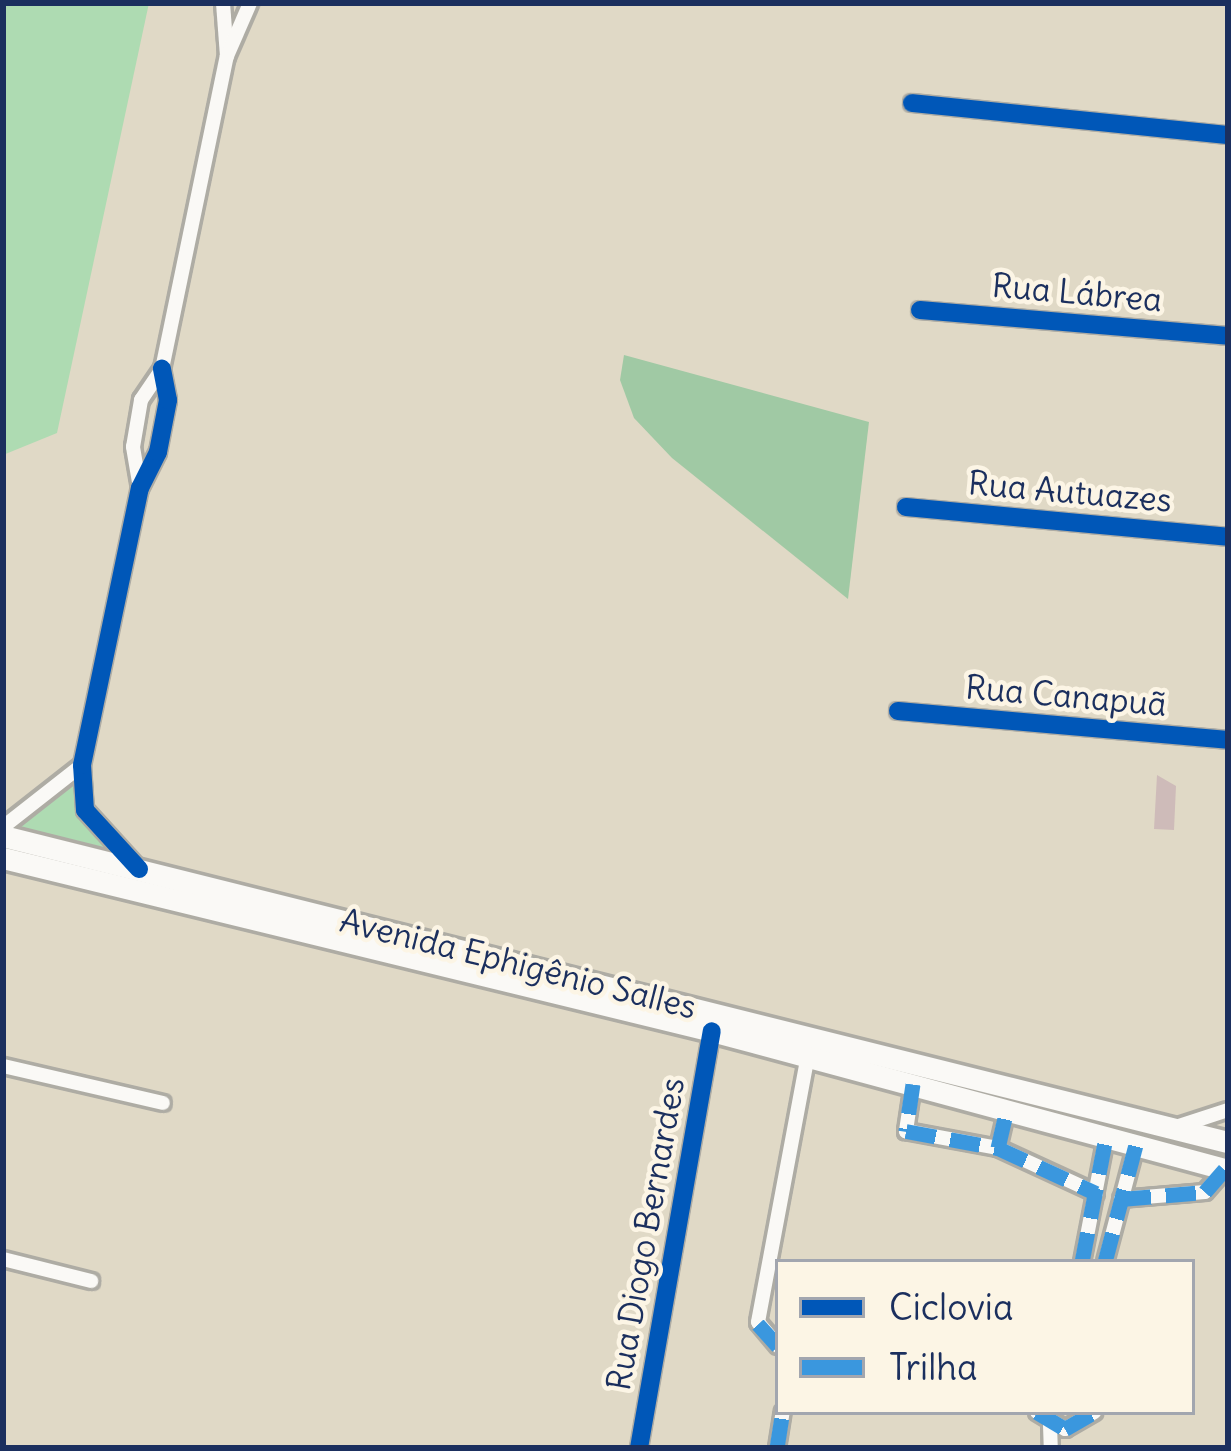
<!DOCTYPE html>
<meta charset="utf-8">
<style>
body{margin:0}
#map{position:relative;width:1231px;height:1451px;overflow:hidden;background:#e0d9c6;font-family:Delius,sans-serif}
div>[style]{position:absolute}
.green>*{inset:0;background:#aedbb2}
.forest>*{inset:0;background:#a0c9a4}
.building>*{inset:0;background:#cebbb9}
.roads{filter:drop-shadow(3px 0 #aeaca4) drop-shadow(-3px 0 #aeaca4) drop-shadow(0 3px #aeaca4) drop-shadow(0 -3px #aeaca4)}
.street>*{height:14px;margin:-7px;padding:0 7px;transform-origin:7px;border-radius:7px;background:#faf9f6}
.primary>*{height:21px;margin:-10.5px;padding:0 10.5px;transform-origin:10.5px;border-radius:10.5px;background:#faf9f6}
.quiet>*{height:15px;margin-top:-7.5px;transform-origin:0;background:repeating-linear-gradient(90deg,#3a97de 0 30px,transparent 0 45px)}
.cycleway>*{height:18px;margin:-9px;padding:0 9px;transform-origin:9px;border-radius:9px;background:#0057b8}
span{translate:-50% -50%;white-space:nowrap;text-align:center;line-height:1.15;-webkit-text-stroke:9px #fcf5e5;paint-order:stroke}
.street-label{font-size:33px;color:#1b2f5e}
.frame{position:absolute;inset:0;border:6px solid #1b2f5e;pointer-events:none}
.legend{position:absolute;left:775px;top:1259px;width:420px;height:156px;box-sizing:border-box;background:#fcf5e5;border:3px solid #a2a6af;margin:0;padding:15px 21px;list-style:none;font-size:36px;color:#1b2f5e}
.legend li{display:flex;align-items:center;gap:24px;height:60px}
.legend b{width:60px;border:3px solid #a2a6af}
</style>
<div id="map">
<div class="green">
<i style="clip-path:polygon(3px 3px,149px 3px,57px 433px,3px 455px)"></i>
<i style="clip-path:polygon(79px 777px,81px 812px,119px 855px,6px 826px)"></i>
</div>
<div class="forest">
<i style="clip-path:polygon(624px 355px,869px 422px,848px 599px,672px 458px,634px 418px,620px 380px)"></i>
</div>
<div class="building">
<i style="clip-path:polygon(1157px 775px,1176px 786px,1174px 830px,1154px 829px)"></i>
</div>
<div class="roads">
<div class="street">
<i style="left:223px;top:3px;width:53px;rotate:85.7deg"></i>
<i style="left:912px;top:103px;width:318px;rotate:5.8deg"></i>
<i style="left:920px;top:310px;width:309px;rotate:4.8deg"></i>
<i style="left:140px;top:488px;width:42px;rotate:-99.7deg"></i>
<i style="left:133px;top:447px;width:48px;rotate:-80.3deg"></i>
<i style="left:141px;top:400px;width:37px;rotate:-56deg"></i>
<i style="left:162px;top:369px;width:320px;rotate:-78.3deg"></i>
<i style="left:227px;top:56px;width:58px;rotate:-66.5deg"></i>
<i style="left:906px;top:507px;width:323px;rotate:5.3deg"></i>
<i style="left:898px;top:711px;width:331px;rotate:5deg"></i>
<i style="left:3px;top:827px;width:100px;rotate:-38.1deg"></i>
<i style="left:136px;top:866px;width:76px;rotate:-132.3deg"></i>
<i style="left:85px;top:810px;width:45px;rotate:-93.8deg"></i>
<i style="left:82px;top:765px;width:283px;rotate:-78.2deg"></i>
<i style="left:140px;top:488px;width:40px;rotate:-63.4deg"></i>
<i style="left:158px;top:452px;width:53px;rotate:-79.1deg"></i>
<i style="left:168px;top:400px;width:32px;rotate:-101deg"></i>
<i style="left:3px;top:1066px;width:164px;rotate:13deg"></i>
<i style="left:913px;top:1084px;width:48px;rotate:98.5deg"></i>
<i style="left:906px;top:1131px;width:94px;rotate:10.5deg"></i>
<i style="left:998px;top:1148px;width:108px;rotate:24.7deg"></i>
<i style="left:1176px;top:1127px;width:55px;rotate:-18.1deg"></i>
<i style="left:998px;top:1148px;width:39px;rotate:-77deg"></i>
<i style="left:1121px;top:1199px;width:84px;rotate:-4.8deg"></i>
<i style="left:1205px;top:1192px;width:30px;rotate:-49deg"></i>
<i style="left:3px;top:1259px;width:91px;rotate:14deg"></i>
<i style="left:1082px;top:1262px;width:127px;rotate:-79.1deg"></i>
<i style="left:1105px;top:1262px;width:121px;rotate:-75.2deg"></i>
<i style="left:778px;top:1346px;width:31px;rotate:-130deg"></i>
<i style="left:758px;top:1322px;width:272px;rotate:-79.4deg"></i>
<i style="left:1037px;top:1412px;width:33px;rotate:31deg"></i>
<i style="left:1065px;top:1429px;width:34px;rotate:-30deg"></i>
<i style="left:1050px;top:1425px;width:23px;rotate:88deg"></i>
<i style="left:639px;top:1448px;width:423px;rotate:-80.1deg"></i>
<i style="left:777px;top:1448px;width:36px;rotate:-81deg"></i>
</div>
<div class="primary">
<i style="left:3px;top:836px;width:1263px;rotate:14.03deg"></i>
<i style="left:3px;top:858px;width:730px;rotate:13.71deg"></i>
<i style="left:712px;top:1031px;width:534px;rotate:15.08deg"></i>
</div>
</div>
<div class="quiet">
<i style="left:913px;top:1084px;width:48px;rotate:98.5deg"></i>
<i style="left:906px;top:1131px;width:94px;rotate:10.5deg"></i>
<i style="left:998px;top:1148px;width:108px;rotate:24.7deg"></i>
<i style="left:998px;top:1148px;width:39px;rotate:-77deg"></i>
<i style="left:1121px;top:1199px;width:84px;rotate:-4.8deg"></i>
<i style="left:1205px;top:1192px;width:30px;rotate:-49deg"></i>
<i style="left:1082px;top:1262px;width:127px;rotate:-79.1deg"></i>
<i style="left:1105px;top:1262px;width:121px;rotate:-75.2deg"></i>
<i style="left:758px;top:1324px;width:30px;rotate:48deg"></i>
<i style="left:1037px;top:1412px;width:33px;rotate:31deg"></i>
<i style="left:1065px;top:1429px;width:34px;rotate:-30deg"></i>
<i style="left:777px;top:1448px;width:36px;rotate:-81deg"></i>
</div>
<div class="cycleway">
<i style="left:912px;top:103px;width:318px;rotate:5.8deg"></i>
<i style="left:920px;top:310px;width:309px;rotate:4.8deg"></i>
<i style="left:906px;top:507px;width:323px;rotate:5.3deg"></i>
<i style="left:898px;top:711px;width:331px;rotate:5deg"></i>
<i style="left:139px;top:869px;width:80px;rotate:-132.5deg"></i>
<i style="left:85px;top:810px;width:45px;rotate:-93.8deg"></i>
<i style="left:82px;top:765px;width:283px;rotate:-78.2deg"></i>
<i style="left:140px;top:488px;width:40px;rotate:-63.4deg"></i>
<i style="left:158px;top:452px;width:53px;rotate:-79.1deg"></i>
<i style="left:168px;top:400px;width:32px;rotate:-101deg"></i>
<i style="left:639px;top:1448px;width:423px;rotate:-80.1deg"></i>
</div>
<div class="street-label">
<span style="left:1077px;top:293px;rotate:5deg">Rua Lábrea</span>
<span style="left:1070px;top:492px;rotate:5deg">Rua Autuazes</span>
<span style="left:1066px;top:696px;rotate:5deg">Rua Canapuã</span>
<span style="left:518px;top:964px;rotate:14deg">Avenida Ephigênio Salles</span>
<span style="left:646px;top:1234px;rotate:-80deg">Rua Diogo Bernardes</span>
</div>
<div class="frame"></div>
<ul class="legend">
<li><b style="height:15px;background:#0057b8"></b>Ciclovia</li>
<li><b style="height:15px;background:#3a97de"></b>Trilha</li>
</ul>
</div>
